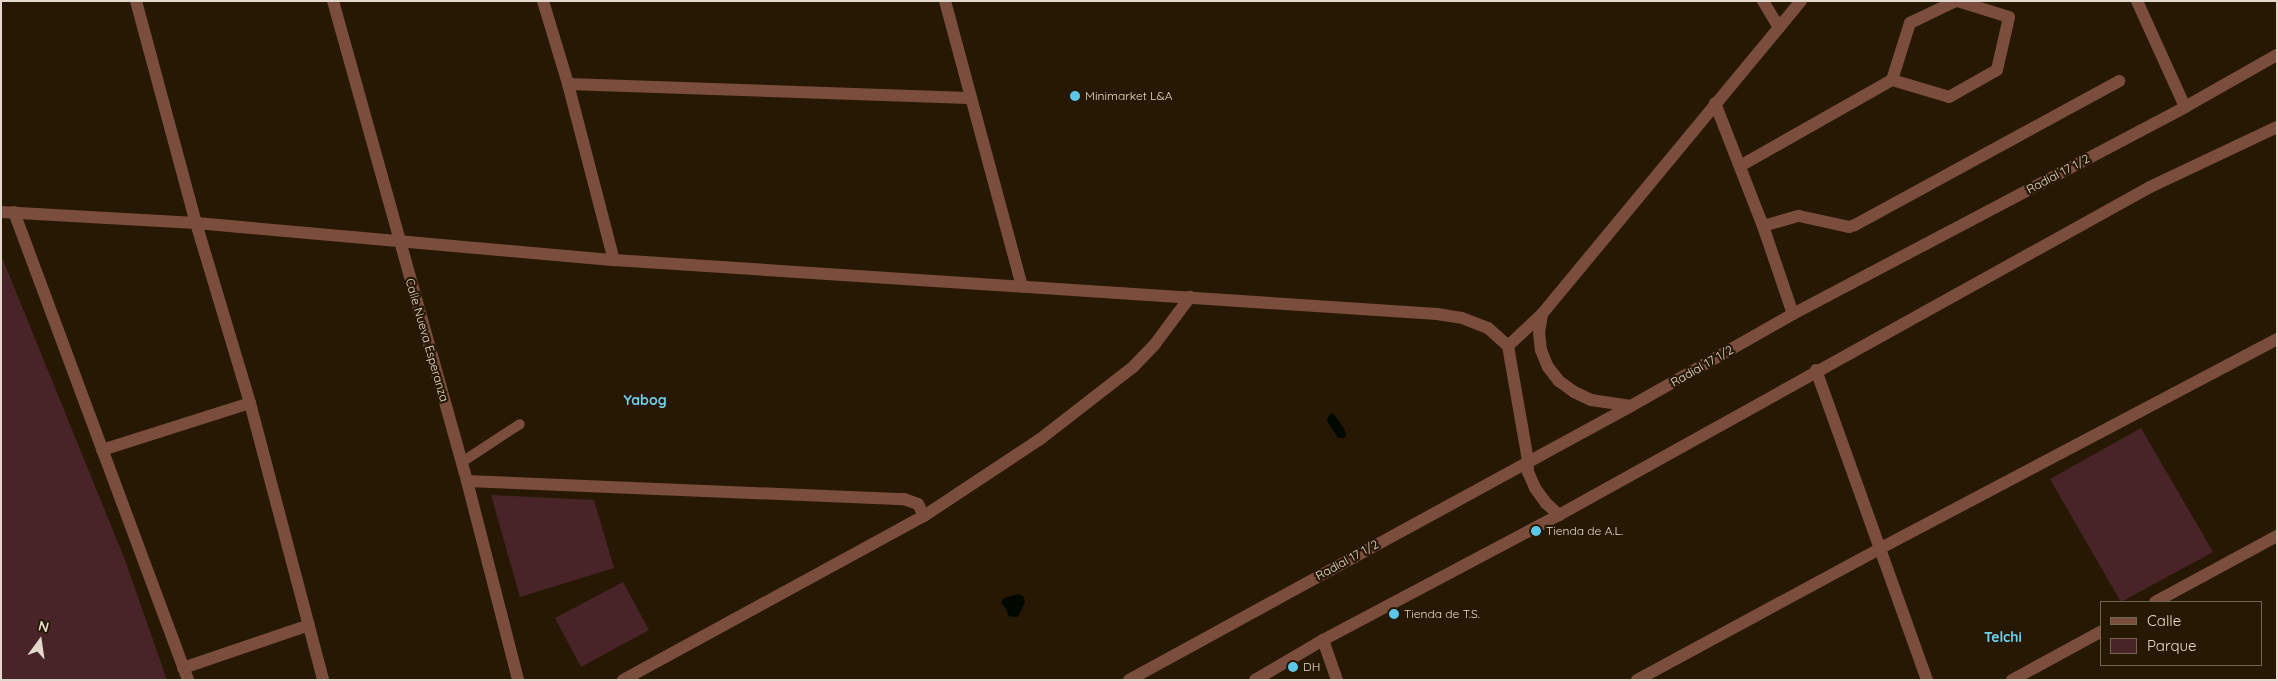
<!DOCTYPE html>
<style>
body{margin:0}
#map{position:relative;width:2278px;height:681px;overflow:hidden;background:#271804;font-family:Quicksand,sans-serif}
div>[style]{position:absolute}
.green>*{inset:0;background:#482429}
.water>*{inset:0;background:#000800}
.service>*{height:10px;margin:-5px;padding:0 5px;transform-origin:5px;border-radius:5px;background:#7b4d3c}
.minor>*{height:12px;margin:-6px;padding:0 6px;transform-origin:6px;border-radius:6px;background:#7b4d3c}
.tertiary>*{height:12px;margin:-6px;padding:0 6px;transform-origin:6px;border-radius:6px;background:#7b4d3c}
.dots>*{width:14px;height:14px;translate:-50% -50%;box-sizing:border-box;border:2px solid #271804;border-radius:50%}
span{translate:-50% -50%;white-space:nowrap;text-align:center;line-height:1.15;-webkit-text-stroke:4.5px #271804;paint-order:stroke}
.poi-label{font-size:12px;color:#e2d8cb}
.left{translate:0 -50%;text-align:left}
.street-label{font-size:12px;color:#e2d8cb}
.neighbourhood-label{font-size:14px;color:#71d0ef;font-weight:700}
.frame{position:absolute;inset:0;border:2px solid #e2d8cb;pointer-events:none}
.legend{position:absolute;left:2100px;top:601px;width:162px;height:65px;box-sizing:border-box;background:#271804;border:1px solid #726554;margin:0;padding:6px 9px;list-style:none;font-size:15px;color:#e2d8cb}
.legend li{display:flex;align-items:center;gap:10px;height:25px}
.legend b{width:25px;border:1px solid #726554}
.north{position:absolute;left:15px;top:616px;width:50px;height:50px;-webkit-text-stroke:4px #271804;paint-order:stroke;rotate:14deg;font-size:14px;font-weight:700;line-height:20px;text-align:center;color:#e2d8cb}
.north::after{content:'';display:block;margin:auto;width:18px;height:22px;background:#e2d8cb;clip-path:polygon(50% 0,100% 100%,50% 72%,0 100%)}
</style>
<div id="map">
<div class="green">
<i style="clip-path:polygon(1px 255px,125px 560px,167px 680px,1px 680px)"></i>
<i style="clip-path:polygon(2141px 428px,2213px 552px,2121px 602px,2050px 479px)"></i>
<i style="clip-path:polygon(491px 495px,594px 500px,614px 568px,520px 597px)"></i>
<i style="clip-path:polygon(623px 582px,649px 630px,581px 667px,555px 618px)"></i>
</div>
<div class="water">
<i style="clip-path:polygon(1333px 413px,1345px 430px,1346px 436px,1344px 438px,1338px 438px,1327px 421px,1329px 415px)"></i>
<i style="clip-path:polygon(1018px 594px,1024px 597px,1025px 602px,1018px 617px,1013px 617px,1008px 615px,1007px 610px,1001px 603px,1004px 598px)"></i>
</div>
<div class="service">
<i style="left:462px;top:462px;width:69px;rotate:-33.2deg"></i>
</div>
<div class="minor">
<i style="left:136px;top:1px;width:230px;rotate:74.9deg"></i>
<i style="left:196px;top:223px;width:188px;rotate:73.3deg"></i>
<i style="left:250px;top:403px;width:286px;rotate:75.2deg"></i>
<i style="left:333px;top:1px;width:498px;rotate:74.4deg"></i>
<i style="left:467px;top:481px;width:205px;rotate:75.6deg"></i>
<i style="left:543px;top:1px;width:87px;rotate:73.2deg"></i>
<i style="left:568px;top:84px;width:182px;rotate:75.4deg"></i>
<i style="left:945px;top:1px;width:296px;rotate:74.9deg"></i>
<i style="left:1763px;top:1px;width:31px;rotate:59deg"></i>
<i style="left:2137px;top:1px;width:116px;rotate:65.6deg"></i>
<i style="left:1892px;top:80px;width:59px;rotate:16.6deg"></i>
<i style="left:1949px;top:97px;width:55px;rotate:-29.4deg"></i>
<i style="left:1997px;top:70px;width:54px;rotate:-77.2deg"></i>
<i style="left:2009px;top:17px;width:54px;rotate:-162.9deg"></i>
<i style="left:568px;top:84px;width:401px;rotate:2deg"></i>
<i style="left:1715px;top:103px;width:132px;rotate:68.7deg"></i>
<i style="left:1763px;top:226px;width:93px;rotate:71.2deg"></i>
<i style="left:1740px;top:166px;width:175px;rotate:-29.5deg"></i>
<i style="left:1892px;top:80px;width:60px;rotate:-72.5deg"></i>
<i style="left:1910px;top:23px;width:51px;rotate:-25.6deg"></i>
<i style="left:14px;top:212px;width:499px;rotate:69.6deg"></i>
<i style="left:1763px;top:226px;width:37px;rotate:-16deg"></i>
<i style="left:1799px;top:216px;width:51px;rotate:12.4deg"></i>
<i style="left:1849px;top:227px;width:6px;rotate:-18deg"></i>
<i style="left:1855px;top:225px;width:301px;rotate:-28.6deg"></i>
<i style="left:1508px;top:346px;width:47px;rotate:-43.3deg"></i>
<i style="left:1542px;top:314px;width:406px;rotate:-50.4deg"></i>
<i style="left:1816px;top:370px;width:329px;rotate:70.3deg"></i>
<i style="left:102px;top:450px;width:155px;rotate:-17.6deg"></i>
<i style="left:467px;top:481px;width:437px;rotate:2.4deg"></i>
<i style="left:904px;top:499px;width:15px;rotate:20deg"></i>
<i style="left:918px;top:504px;width:13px;rotate:63deg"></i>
<i style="left:2155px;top:602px;width:139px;rotate:-28.4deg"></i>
<i style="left:1323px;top:640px;width:42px;rotate:70.7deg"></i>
<i style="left:183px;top:668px;width:133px;rotate:-18.8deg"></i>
<i style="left:623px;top:680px;width:343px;rotate:-28.6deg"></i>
<i style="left:924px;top:516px;width:138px;rotate:-33.5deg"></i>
<i style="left:1039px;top:440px;width:119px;rotate:-37.8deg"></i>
<i style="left:1133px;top:367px;width:32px;rotate:-46deg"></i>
<i style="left:1155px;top:344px;width:59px;rotate:-53.3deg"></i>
<i style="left:1637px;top:680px;width:275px;rotate:-28.4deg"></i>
<i style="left:1879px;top:549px;width:450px;rotate:-27.8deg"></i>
<i style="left:2012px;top:680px;width:102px;rotate:-28.6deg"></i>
</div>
<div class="tertiary">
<i style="left:1px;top:212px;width:195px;rotate:3.2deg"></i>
<i style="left:196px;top:223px;width:420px;rotate:5.1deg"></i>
<i style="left:614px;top:260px;width:825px;rotate:3.75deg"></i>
<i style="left:1437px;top:314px;width:25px;rotate:9deg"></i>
<i style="left:1462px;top:318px;width:28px;rotate:21deg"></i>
<i style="left:1488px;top:328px;width:27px;rotate:42deg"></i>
<i style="left:1508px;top:346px;width:117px;rotate:80.1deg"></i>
<i style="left:1528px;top:461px;width:11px;rotate:90deg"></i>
<i style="left:1528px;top:472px;width:17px;rotate:66deg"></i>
<i style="left:1535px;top:488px;width:19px;rotate:54deg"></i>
<i style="left:1546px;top:503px;width:18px;rotate:43deg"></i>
<i style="left:1542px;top:314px;width:18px;rotate:99deg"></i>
<i style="left:1539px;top:332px;width:18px;rotate:84deg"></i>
<i style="left:1541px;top:350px;width:18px;rotate:68deg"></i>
<i style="left:1548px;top:367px;width:18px;rotate:52deg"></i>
<i style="left:1559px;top:381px;width:19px;rotate:36deg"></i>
<i style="left:1574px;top:392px;width:19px;rotate:25deg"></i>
<i style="left:1591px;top:400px;width:40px;rotate:8.5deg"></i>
<i style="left:1129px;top:680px;width:572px;rotate:-28.63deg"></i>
<i style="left:1631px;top:406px;width:186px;rotate:-29.6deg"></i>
<i style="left:1793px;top:314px;width:443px;rotate:-27.8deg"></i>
<i style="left:2185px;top:107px;width:106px;rotate:-29.5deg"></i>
<i style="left:1255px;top:680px;width:79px;rotate:-30.5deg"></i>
<i style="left:1323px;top:640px;width:267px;rotate:-27.9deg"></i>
<i style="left:1559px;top:515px;width:676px;rotate:-29.03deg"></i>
<i style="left:2150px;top:187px;width:140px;rotate:-25.3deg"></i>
</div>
<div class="dots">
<i style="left:1075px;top:96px;background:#5cc7e8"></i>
<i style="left:1536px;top:531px;background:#5cc7e8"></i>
<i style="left:1394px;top:614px;background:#5cc7e8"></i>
<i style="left:1293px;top:667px;background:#5cc7e8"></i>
</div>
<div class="poi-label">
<span class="left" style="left:1085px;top:96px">Minimarket L&amp;A</span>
<span class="left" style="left:1546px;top:531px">Tienda de A.L.</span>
<span class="left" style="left:1404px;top:614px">Tienda de T.S.</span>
<span class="left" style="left:1303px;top:667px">DH</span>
</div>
<div class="street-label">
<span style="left:2058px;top:174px;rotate:-28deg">Radial 17 1/2</span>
<span style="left:427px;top:340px;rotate:74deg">Calle Nueva Esperanza</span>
<span style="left:1702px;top:366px;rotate:-30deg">Radial 17 1/2</span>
<span style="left:1347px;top:560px;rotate:-29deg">Radial 17 1/2</span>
</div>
<div class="neighbourhood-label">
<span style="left:645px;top:400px">Yabog</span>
<span style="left:2003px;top:637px">Telchi</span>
</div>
<div class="frame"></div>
<ul class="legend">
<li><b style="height:6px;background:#7b4d3c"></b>Calle</li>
<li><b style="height:14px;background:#482429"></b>Parque</li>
</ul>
<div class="north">N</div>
</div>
